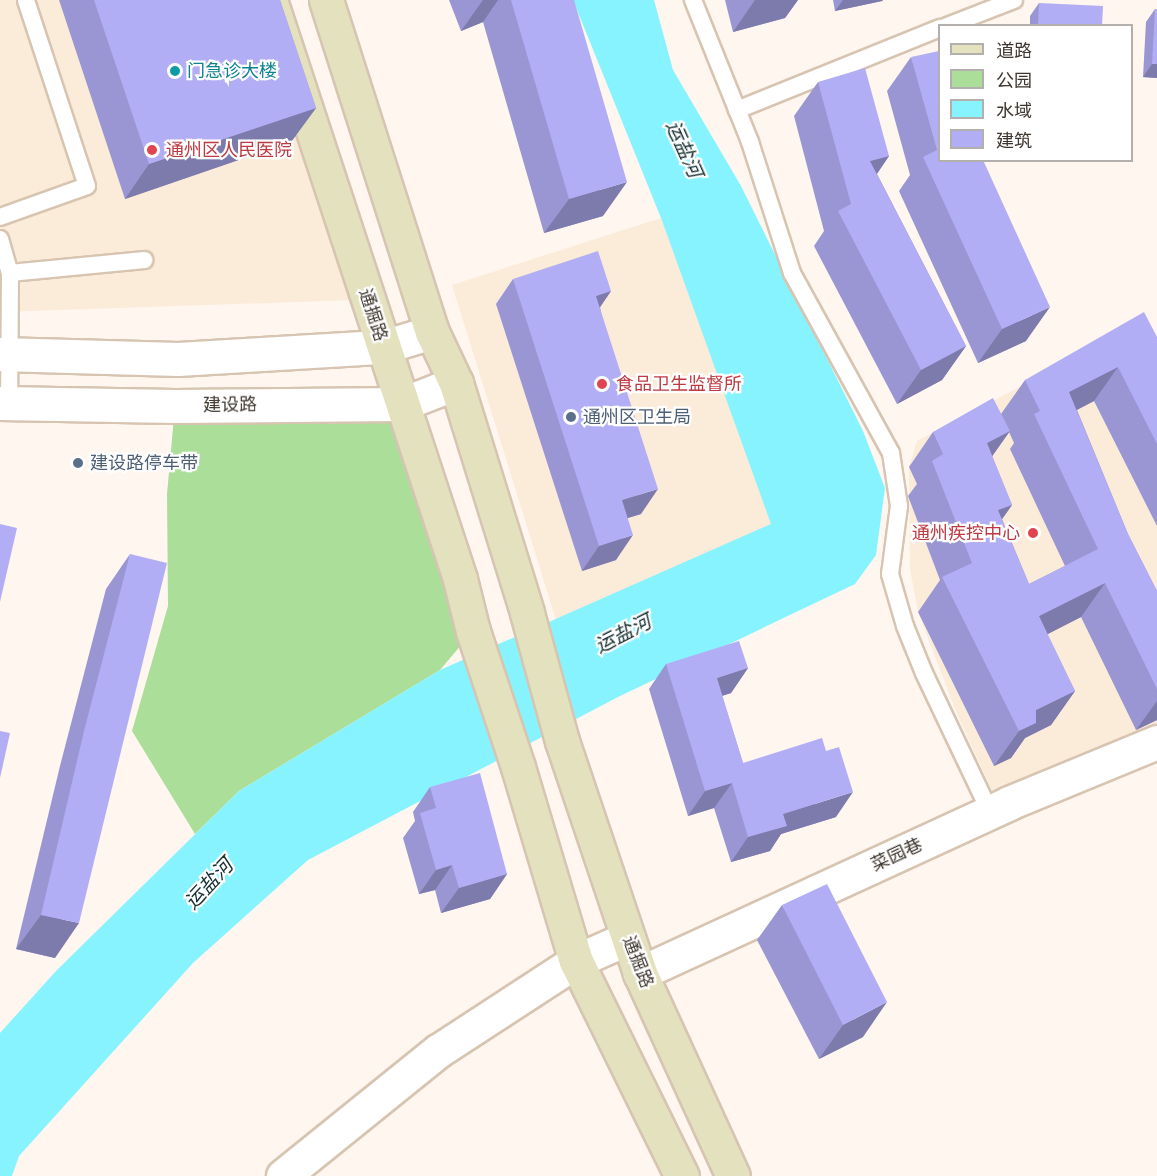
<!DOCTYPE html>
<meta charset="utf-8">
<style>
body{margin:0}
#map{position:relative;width:1157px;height:1176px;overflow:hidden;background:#fef6ef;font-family:Inter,"Noto Sans SC",sans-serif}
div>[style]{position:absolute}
.medical>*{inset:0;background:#fbebd9}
.green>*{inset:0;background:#aade99}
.water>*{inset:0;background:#87f3ff}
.roads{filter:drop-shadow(2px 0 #d7c4b1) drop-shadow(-2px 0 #d7c4b1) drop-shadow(0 2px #d7c4b1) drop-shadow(0 -2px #d7c4b1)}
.service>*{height:16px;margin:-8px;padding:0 8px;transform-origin:8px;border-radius:8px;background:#fff}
.minor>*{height:33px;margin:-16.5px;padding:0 16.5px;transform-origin:16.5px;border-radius:16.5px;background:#fff}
.tertiary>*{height:33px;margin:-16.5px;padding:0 16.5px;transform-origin:16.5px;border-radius:16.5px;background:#fff}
.secondary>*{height:33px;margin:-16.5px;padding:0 16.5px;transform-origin:16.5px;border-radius:16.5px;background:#e3e1be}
.wall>*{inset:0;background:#9996d3}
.shaded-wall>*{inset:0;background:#7d7aac}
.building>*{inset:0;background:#b2aef5}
.dots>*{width:16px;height:16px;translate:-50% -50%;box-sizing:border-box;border:3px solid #fff;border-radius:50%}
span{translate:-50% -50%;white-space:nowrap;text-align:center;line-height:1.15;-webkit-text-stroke:4.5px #fff;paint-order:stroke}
.culture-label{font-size:18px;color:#0d838f}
.left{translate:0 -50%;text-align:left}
.health-label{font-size:18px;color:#be3a42}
.right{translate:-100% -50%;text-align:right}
.street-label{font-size:18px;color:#3e372f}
.service-label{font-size:18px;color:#4e5e75}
.water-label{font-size:20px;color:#162f31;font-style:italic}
.legend{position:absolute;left:938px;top:24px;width:195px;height:138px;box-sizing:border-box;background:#fff;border:2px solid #b2afac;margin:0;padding:8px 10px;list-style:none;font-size:18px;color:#3e372f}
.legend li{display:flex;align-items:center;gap:12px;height:30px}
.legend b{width:30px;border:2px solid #b2afac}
</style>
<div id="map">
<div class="medical">
<i style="clip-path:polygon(0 0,254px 0,354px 300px,0 312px)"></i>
<i style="clip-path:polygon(661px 218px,772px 524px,556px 620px,452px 285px)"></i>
<i style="clip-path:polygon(1135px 326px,1157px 370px,1157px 742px,1000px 808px,957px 714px,918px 612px,910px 569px,909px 467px,917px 441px)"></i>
</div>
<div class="green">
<i style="clip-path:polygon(402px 404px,473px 631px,440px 670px,239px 791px,195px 834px,132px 731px,168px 606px,167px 494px,175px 406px)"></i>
</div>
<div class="water">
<i style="clip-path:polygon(573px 0,654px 0,673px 70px,741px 186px,863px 431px,885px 488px,876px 555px,855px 584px,618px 697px,308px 860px,193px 963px,19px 1156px,12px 1176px,0 1176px,0 1033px,56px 971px,239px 791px,440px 670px,771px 524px,661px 218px)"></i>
</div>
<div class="roads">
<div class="service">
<i style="left:693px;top:0;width:153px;rotate:68.1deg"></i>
<i style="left:750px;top:142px;width:138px;rotate:72.2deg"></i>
<i style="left:792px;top:273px;width:205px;rotate:61.2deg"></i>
<i style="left:891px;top:453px;width:54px;rotate:81.4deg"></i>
<i style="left:899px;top:506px;width:69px;rotate:97.5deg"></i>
<i style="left:890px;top:574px;width:54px;rotate:73.9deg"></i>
<i style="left:905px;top:626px;width:51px;rotate:68deg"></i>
<i style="left:924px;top:673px;width:154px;rotate:64.6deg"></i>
<i style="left:947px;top:26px;width:72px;rotate:-21.2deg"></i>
<i style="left:737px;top:110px;width:219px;rotate:-22deg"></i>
<i style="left:0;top:217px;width:92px;rotate:-19.6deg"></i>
<i style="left:87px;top:186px;width:196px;rotate:-108.2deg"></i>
<i style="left:0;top:239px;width:35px;rotate:74deg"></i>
<i style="left:10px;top:273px;width:130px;rotate:90.4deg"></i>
<i style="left:10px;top:273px;width:135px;rotate:-5.5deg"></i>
</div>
<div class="minor">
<i style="left:640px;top:973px;width:406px;rotate:-24.7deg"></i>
<i style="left:1009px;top:803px;width:160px;rotate:-22.4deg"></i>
<i style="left:283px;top:1176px;width:199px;rotate:-38.9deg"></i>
<i style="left:438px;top:1051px;width:165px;rotate:-33.1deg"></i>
<i style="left:576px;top:961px;width:57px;rotate:-23.9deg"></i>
</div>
<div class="tertiary">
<i style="left:0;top:354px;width:178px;rotate:1.6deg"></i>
<i style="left:178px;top:359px;width:205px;rotate:-3.4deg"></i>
<i style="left:383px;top:347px;width:51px;rotate:-17deg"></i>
<i style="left:0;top:403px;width:175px;rotate:1deg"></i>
<i style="left:175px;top:406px;width:227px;rotate:-0.5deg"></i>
<i style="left:402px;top:404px;width:58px;rotate:-21.3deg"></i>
</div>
<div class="secondary">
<i style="left:270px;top:0;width:609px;rotate:71.83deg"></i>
<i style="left:460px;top:579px;width:54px;rotate:76deg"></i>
<i style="left:473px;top:631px;width:143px;rotate:71.7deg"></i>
<i style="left:518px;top:767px;width:202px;rotate:73.4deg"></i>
<i style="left:576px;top:961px;width:240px;rotate:63.8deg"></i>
<i style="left:326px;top:0;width:349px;rotate:72.3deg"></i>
<i style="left:432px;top:332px;width:56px;rotate:64.8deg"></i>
<i style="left:456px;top:383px;width:241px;rotate:72.8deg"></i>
<i style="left:527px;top:613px;width:133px;rotate:74.7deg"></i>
<i style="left:562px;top:741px;width:245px;rotate:71.4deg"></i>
<i style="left:640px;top:973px;width:223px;rotate:65.4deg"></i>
</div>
</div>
<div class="wall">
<i style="clip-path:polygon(59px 0,280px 0,316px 108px,291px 142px,125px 199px)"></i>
<i style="clip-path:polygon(449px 0,574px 0,603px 216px,544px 233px,483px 22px,461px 31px)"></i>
<i style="clip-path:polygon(725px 0,798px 0,785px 18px,733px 32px)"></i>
<i style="clip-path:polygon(833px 0,883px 0,882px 1px,835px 11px)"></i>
<i style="clip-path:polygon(1039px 3px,1102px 26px,1030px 26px,1030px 16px)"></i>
<i style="clip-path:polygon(1155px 9px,1157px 9px,1157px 78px,1143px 77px,1146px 22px)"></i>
<i style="clip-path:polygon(911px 57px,1026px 341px,978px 363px,899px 191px,910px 175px,887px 91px)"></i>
<i style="clip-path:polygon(818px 82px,889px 156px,877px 174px,966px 346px,942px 380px,897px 404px,814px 246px,824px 231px,794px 116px)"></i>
<i style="clip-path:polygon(513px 279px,611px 291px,600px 307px,641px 514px,628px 518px,616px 560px,582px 571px,496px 304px)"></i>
<i style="clip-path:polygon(evenodd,1157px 337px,1157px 526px,1094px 401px,1077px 410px,1128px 534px,1157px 591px,1157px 720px,1136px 730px,1081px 617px,1047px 634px,1075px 691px,1051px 725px,1025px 738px,1011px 758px,994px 766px,918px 612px,940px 580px,908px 496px,917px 484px,909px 467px,933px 432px,1001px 414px,1025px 380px,1157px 337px,1009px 432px,1014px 443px,1010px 449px,1065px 566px,1029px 584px,1002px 519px,1012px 505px,992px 456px,1009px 432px)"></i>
<i style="clip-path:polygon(130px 554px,55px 958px,16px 949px,60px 766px,106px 589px)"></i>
<i style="clip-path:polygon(666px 664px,748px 668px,731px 693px,722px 696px,743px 763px,836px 817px,781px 834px,770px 851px,731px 862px,714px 808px,688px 816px,649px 689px)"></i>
<i style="clip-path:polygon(430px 787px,507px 874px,490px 899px,441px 913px,435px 890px,419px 894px,403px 838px,415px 821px,413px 812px)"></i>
<i style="clip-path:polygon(782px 905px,863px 1037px,819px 1059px,757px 940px)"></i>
</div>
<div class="shaded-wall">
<i style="clip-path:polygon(483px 0,498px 0,483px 22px,461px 31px)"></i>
<i style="clip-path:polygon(755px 0,798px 0,785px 18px,733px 32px)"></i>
<i style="clip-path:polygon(843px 0,883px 0,882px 1px,835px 11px)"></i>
<i style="clip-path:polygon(1152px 64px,1157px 64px,1157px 78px,1143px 77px)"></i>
<i style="clip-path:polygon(316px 108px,291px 142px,125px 199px,149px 164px)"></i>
<i style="clip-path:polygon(889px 156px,865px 191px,870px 161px)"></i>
<i style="clip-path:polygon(627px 182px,603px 216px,544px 233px,569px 199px)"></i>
<i style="clip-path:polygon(611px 291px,594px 316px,596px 296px)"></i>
<i style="clip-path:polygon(1050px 307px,1026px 341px,978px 363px,1002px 329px)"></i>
<i style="clip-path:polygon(966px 346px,942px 380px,897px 404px,921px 370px)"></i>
<i style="clip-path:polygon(1118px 367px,1094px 401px,1045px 426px,1069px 392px)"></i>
<i style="clip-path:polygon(1010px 431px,986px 465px,987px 443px)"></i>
<i style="clip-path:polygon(658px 489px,641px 514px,604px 525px,622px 500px)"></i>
<i style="clip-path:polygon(1012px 505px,988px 539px,998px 510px)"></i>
<i style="clip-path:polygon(633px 535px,616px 560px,582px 571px,599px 546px)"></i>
<i style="clip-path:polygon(1105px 583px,1081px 617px,1015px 651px,1039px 616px)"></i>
<i style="clip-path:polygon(748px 668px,731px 693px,699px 703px,717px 678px)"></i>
<i style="clip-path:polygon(1075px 691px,1051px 725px,1025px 738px,1011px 758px,994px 766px,1019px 731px,1036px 710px)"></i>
<i style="clip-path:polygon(1157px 701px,1157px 720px,1136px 730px)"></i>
<i style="clip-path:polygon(732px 783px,714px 808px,688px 816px,705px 791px)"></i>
<i style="clip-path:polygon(853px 792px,836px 817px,781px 834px,770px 851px,731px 862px,748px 837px,783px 814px)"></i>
<i style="clip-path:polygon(452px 865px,435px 890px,419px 894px,436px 870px)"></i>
<i style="clip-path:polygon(507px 874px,490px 899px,441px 913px,459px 888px)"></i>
<i style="clip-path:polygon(41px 915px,79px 923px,55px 958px,16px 949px)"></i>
<i style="clip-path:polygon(887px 1002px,863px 1037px,819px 1059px,843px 1025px)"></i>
</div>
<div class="building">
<i style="clip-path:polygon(94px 0,280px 0,316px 108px,149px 164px)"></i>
<i style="clip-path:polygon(511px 0,574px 0,627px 182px,569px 199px)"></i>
<i style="clip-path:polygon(1039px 3px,1103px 6px,1102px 26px,1038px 26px)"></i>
<i style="clip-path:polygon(1155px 9px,1157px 9px,1157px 64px,1152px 64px)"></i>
<i style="clip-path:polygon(939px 51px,939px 160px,983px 160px,1050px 307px,1002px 329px,923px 157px,937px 150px,911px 57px)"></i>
<i style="clip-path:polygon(865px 68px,889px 156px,870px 161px,966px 346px,921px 370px,838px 211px,851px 204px,818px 82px)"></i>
<i style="clip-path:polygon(598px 251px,611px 291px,596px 296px,658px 489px,622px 500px,633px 535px,599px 546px,513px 279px)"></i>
<i style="clip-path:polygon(1144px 312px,1157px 337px,1157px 444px,1118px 367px,1069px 392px,1128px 534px,1157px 591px,1157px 689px,1105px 583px,1039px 616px,1075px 691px,1036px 710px,1036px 723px,1019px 731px,942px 577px,972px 563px,932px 461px,943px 454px,933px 432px,993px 398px,1010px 431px,987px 443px,1012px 505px,998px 510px,1029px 584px,1098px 549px,1034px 414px,1040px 411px,1025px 380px)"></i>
<i style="clip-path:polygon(0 524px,17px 528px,0 602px)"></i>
<i style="clip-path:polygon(130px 554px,167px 563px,79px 923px,41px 915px,84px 731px)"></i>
<i style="clip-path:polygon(739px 641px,748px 668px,717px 678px,743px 763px,822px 738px,826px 751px,839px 747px,853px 792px,783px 814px,787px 826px,748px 837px,732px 783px,705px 791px,666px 664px)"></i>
<i style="clip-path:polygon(0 731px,10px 733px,0 778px)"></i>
<i style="clip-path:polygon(480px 773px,507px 874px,459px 888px,452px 865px,436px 870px,420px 813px,436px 808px,430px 787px)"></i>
<i style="clip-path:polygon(827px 884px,887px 1002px,843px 1025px,782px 905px)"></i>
</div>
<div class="dots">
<i style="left:175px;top:71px;background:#0f9aa8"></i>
<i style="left:152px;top:150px;background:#e0444e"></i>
<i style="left:602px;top:384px;background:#e0444e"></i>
<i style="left:571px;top:417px;background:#5c6f8a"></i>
<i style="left:78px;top:463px;background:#5c6f8a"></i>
<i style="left:1033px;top:533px;background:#e0444e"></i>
</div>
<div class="culture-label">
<span class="left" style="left:187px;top:71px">门急诊大楼</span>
</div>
<div class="health-label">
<span class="left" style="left:166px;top:150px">通州区人民医院</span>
<span class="left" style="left:616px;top:384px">食品卫生监督所</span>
<span class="right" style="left:1020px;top:533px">通州疾控中心</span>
</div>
<div class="street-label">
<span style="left:373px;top:315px;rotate:72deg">通掘路</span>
<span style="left:230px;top:405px;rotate:-1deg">建设路</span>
<span style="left:897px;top:855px;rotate:-25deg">菜园巷</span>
<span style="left:638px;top:962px;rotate:69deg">通掘路</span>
</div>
<div class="service-label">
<span class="left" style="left:583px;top:417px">通州区卫生局</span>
<span class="left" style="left:90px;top:463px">建设路停车带</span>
</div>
<div class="water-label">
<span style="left:684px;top:149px;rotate:66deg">运盐河</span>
<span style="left:623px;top:634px;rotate:-27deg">运盐河</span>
<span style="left:209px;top:884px;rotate:-47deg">运盐河</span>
</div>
<ul class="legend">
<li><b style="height:8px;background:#e3e1be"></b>道路</li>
<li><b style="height:16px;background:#aade99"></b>公园</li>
<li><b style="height:16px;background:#87f3ff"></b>水域</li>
<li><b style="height:16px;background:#b2aef5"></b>建筑</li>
</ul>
</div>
